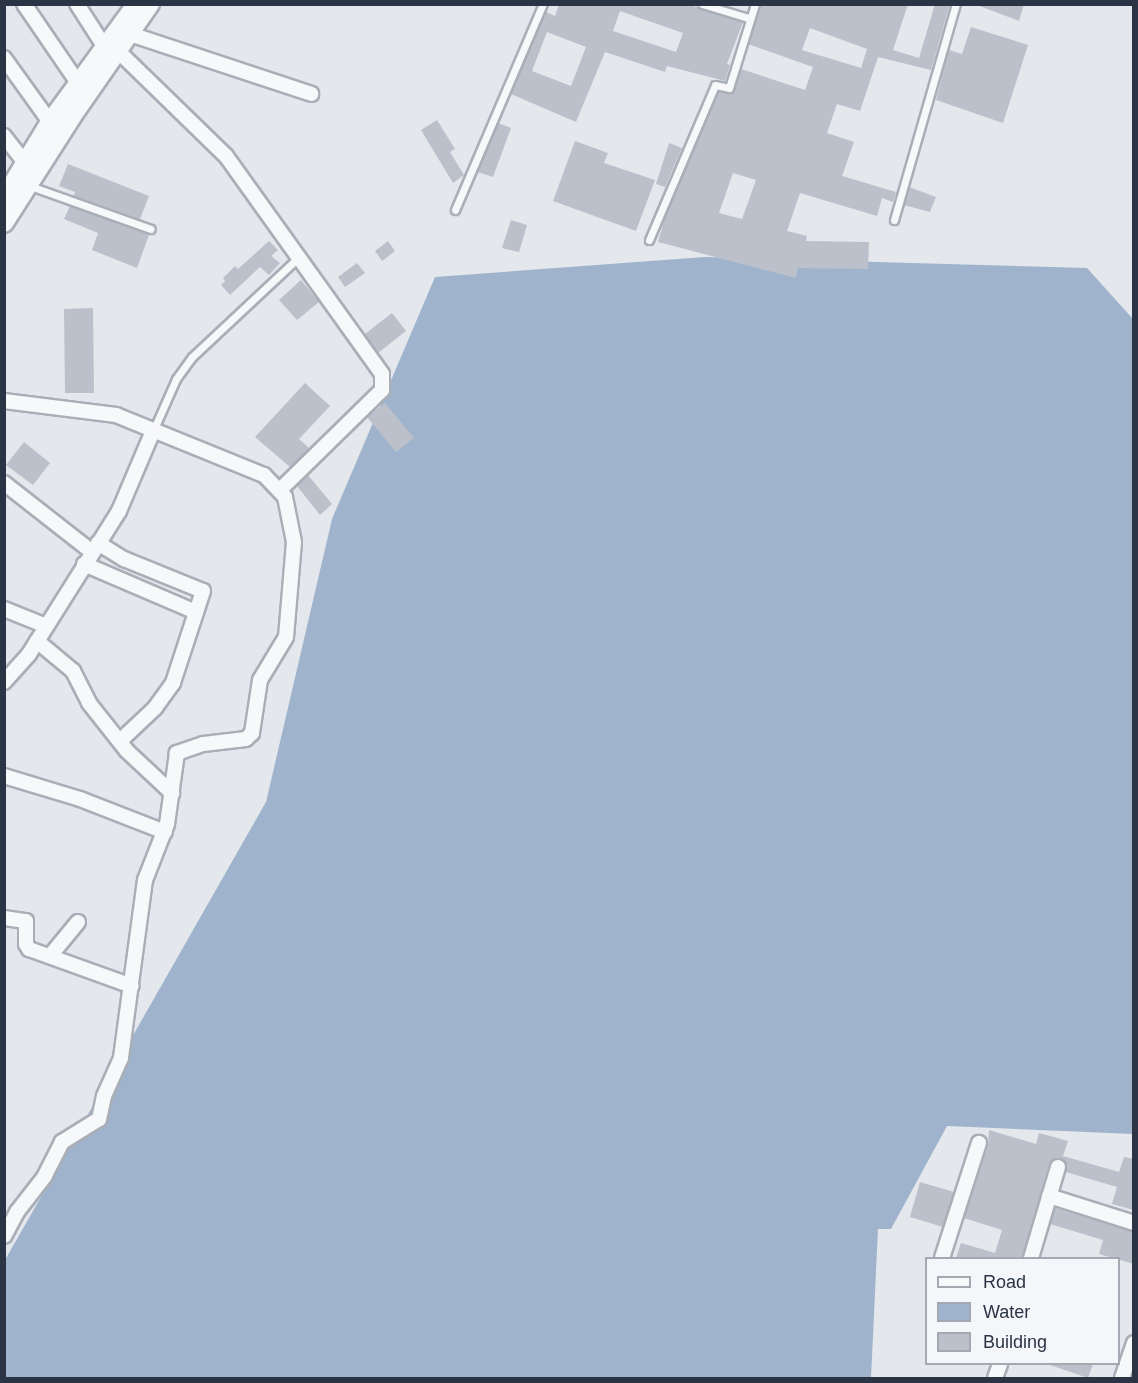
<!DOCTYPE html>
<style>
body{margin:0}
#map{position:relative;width:1138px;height:1383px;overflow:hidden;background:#e4e7ec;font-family:Arial,sans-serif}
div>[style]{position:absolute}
.water>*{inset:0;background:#9fb4cc}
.building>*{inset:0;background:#bbc0ca}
.roads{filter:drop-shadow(2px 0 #a9aeb7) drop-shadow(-2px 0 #a9aeb7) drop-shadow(0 2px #a9aeb7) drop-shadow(0 -2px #a9aeb7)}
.service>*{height:7px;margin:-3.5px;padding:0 3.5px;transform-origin:3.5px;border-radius:3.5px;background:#f7f8fa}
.minor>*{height:14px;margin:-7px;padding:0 7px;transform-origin:7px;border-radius:7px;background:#f7f8fa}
.tertiary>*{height:18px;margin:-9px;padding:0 9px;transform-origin:9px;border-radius:9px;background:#f7f8fa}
span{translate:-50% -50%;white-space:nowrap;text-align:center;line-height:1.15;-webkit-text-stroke:6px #f4f6f9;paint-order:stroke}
.frame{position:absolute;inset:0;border:6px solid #2b3445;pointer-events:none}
.legend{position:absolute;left:925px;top:1257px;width:195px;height:108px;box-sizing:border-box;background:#f4f6f9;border:2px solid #a4a8b1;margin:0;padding:8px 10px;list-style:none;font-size:18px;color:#2b3445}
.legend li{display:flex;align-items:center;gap:12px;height:30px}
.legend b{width:30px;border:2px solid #a4a8b1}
</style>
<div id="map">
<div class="water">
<i style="clip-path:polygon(705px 257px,1087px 268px,1133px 319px,1133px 1134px,947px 1126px,891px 1229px,878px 1229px,871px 1378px,5px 1378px,5px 1260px,266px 802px,332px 519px,435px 277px)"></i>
</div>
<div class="building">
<i style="clip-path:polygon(evenodd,559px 4px,687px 4px,743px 22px,727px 64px,730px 65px,725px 81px,667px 66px,665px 72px,605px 52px,576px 122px,511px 94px,546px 12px,555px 16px,559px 4px,620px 11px,683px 33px,676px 52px,613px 31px,620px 11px,559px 4px,547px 32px,586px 47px,571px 86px,532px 71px,547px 32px)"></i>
<i style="clip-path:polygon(evenodd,760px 4px,908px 4px,893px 50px,919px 58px,935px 4px,950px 4px,931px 70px,878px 57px,860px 111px,837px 104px,827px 133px,854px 142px,842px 176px,896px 192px,893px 202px,882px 198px,877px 216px,800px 193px,787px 231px,807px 236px,806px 241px,869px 242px,868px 269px,798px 268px,796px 278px,658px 242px,665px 217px,718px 91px,733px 92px,741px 69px,805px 90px,813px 67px,748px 44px,760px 4px,810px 28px,867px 49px,861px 68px,802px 50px,810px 28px,760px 4px,733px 173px,756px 180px,742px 219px,719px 213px,733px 173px)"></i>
<i style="clip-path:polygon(974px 4px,1024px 4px,1019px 21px)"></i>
<i style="clip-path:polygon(971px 27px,1028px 45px,1003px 123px,936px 100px,949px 50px,962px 54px)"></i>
<i style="clip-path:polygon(437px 120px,455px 149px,450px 152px,464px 175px,453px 183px,421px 130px)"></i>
<i style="clip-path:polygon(498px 123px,511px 128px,493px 177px,478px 172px)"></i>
<i style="clip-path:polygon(575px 141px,608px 153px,604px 163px,655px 180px,636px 231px,553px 201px)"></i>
<i style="clip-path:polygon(669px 143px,682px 148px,665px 187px,656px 184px)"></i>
<i style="clip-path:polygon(68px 164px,149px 196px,140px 219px,74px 196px,75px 192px,59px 186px)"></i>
<i style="clip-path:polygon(909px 187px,936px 197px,930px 212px,904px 205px)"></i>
<i style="clip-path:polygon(70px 206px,149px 235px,137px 268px,92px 250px,98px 233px,64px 219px)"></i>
<i style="clip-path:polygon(511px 220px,527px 225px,519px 252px,502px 248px)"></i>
<i style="clip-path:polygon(269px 241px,278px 250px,271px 256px,280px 263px,269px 275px,260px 267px,230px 295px,221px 285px,225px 281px,223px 278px,235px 266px,238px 269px)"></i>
<i style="clip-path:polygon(388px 241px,395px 251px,382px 261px,375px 251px)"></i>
<i style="clip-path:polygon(357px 263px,365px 273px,345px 287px,338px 277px)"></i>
<i style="clip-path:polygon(301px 280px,319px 302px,297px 320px,279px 300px)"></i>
<i style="clip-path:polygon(93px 308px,94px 393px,65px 393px,64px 309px)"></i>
<i style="clip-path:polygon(392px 313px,406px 331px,378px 353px,365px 334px)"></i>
<i style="clip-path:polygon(305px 383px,330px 406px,299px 439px,309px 448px,290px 467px,255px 437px)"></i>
<i style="clip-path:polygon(385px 403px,414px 438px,396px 452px,367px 417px)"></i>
<i style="clip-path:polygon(24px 442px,50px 463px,33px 485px,6px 465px)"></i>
<i style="clip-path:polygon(308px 475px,332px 504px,320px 515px,297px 486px)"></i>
<i style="clip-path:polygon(989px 1130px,1036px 1144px,1039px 1133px,1068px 1141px,1063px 1156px,1119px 1172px,1124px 1157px,1134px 1159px,1134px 1210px,1112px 1204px,1117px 1187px,1066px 1172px,1065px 1161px,1055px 1158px,1049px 1164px,1022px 1258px,956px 1258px,961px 1243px,995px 1253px,1002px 1230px,964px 1218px,988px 1146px)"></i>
<i style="clip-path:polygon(920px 1182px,954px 1192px,943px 1227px,910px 1217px)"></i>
<i style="clip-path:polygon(1055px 1208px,1134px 1232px,1134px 1264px,1099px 1254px,1103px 1240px,1050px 1224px)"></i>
<i style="clip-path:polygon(1047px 1364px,1093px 1364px,1088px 1378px)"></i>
</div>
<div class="roads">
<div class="service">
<i style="left:702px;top:4px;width:48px;rotate:16.9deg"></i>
<i style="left:30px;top:186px;width:128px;rotate:19.6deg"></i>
<i style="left:455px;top:210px;width:224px;rotate:-66.9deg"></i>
<i style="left:894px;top:220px;width:225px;rotate:-74deg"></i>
<i style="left:649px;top:240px;width:168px;rotate:-66.9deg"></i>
<i style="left:715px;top:85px;width:14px;rotate:12deg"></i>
<i style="left:729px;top:88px;width:88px;rotate:-72.8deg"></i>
<i style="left:153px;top:431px;width:57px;rotate:-66.1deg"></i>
<i style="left:176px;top:379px;width:27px;rotate:-54deg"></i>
<i style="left:192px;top:357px;width:146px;rotate:-43.1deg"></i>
</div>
<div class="minor">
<i style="left:24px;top:4px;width:96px;rotate:55.6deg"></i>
<i style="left:77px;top:4px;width:50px;rotate:57.3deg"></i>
<i style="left:130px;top:34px;width:191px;rotate:18.3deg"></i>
<i style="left:119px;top:52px;width:149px;rotate:44.2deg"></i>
<i style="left:226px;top:156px;width:268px;rotate:54.4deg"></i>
<i style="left:382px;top:374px;width:16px;rotate:90deg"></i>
<i style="left:382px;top:390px;width:143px;rotate:135.6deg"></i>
<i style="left:4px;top:58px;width:79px;rotate:54.3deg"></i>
<i style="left:4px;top:136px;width:34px;rotate:52deg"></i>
<i style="left:4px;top:401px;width:113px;rotate:7.1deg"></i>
<i style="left:116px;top:415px;width:160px;rotate:22.1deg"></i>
<i style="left:264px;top:475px;width:30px;rotate:46deg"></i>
<i style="left:285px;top:497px;width:46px;rotate:78.7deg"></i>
<i style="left:294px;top:542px;width:95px;rotate:94.8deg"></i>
<i style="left:286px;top:637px;width:50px;rotate:121.2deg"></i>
<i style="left:260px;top:680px;width:54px;rotate:98.6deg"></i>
<i style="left:252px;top:733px;width:8px;rotate:135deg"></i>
<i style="left:246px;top:739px;width:43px;rotate:173.4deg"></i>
<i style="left:203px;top:744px;width:28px;rotate:161deg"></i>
<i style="left:177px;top:753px;width:72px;rotate:98deg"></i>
<i style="left:167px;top:824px;width:60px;rotate:111.4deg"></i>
<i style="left:145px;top:880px;width:180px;rotate:97.7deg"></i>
<i style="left:121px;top:1058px;width:42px;rotate:114.1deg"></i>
<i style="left:104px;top:1096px;width:24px;rotate:102deg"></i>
<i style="left:99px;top:1119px;width:44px;rotate:148.1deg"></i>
<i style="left:62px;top:1142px;width:38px;rotate:117deg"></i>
<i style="left:45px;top:1176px;width:46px;rotate:127.9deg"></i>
<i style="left:17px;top:1212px;width:27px;rotate:118deg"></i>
<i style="left:4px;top:483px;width:112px;rotate:38.1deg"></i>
<i style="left:98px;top:543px;width:31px;rotate:32deg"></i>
<i style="left:124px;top:559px;width:85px;rotate:22.1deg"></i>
<i style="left:203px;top:591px;width:97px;rotate:108.1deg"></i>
<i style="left:173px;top:683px;width:31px;rotate:126deg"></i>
<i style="left:155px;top:708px;width:48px;rotate:136.7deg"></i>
<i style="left:84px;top:564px;width:122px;rotate:23.2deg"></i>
<i style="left:4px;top:609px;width:45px;rotate:22deg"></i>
<i style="left:37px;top:641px;width:47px;rotate:39.8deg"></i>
<i style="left:73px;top:671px;width:36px;rotate:63deg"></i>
<i style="left:89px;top:703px;width:61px;rotate:51.6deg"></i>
<i style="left:127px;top:751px;width:62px;rotate:43deg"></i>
<i style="left:4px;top:682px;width:38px;rotate:-48deg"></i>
<i style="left:29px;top:654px;width:169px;rotate:-57.8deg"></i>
<i style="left:119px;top:511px;width:87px;rotate:-67deg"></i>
<i style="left:4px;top:776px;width:79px;rotate:16.8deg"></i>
<i style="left:80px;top:799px;width:91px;rotate:21.2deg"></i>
<i style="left:4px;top:918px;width:22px;rotate:8deg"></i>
<i style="left:26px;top:921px;width:23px;rotate:90deg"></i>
<i style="left:26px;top:944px;width:6px;rotate:59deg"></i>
<i style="left:29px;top:949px;width:109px;rotate:19.8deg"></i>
<i style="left:50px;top:956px;width:44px;rotate:-50.5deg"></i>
<i style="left:1049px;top:1196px;width:89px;rotate:17.6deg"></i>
<i style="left:942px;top:1258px;width:121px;rotate:-72.2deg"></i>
<i style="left:1031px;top:1258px;width:95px;rotate:-73.5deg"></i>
<i style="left:995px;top:1378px;width:15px;rotate:-70deg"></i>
<i style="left:1122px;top:1378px;width:37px;rotate:-71deg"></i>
</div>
<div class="tertiary">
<i style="left:4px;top:198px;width:89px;rotate:-58.8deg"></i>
<i style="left:50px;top:122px;width:140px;rotate:-53.7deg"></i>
<i style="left:4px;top:223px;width:135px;rotate:-57.4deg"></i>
<i style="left:77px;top:109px;width:128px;rotate:-55.2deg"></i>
</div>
</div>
<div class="frame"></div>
<ul class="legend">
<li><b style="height:8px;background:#f7f8fa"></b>Road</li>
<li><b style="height:16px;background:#9fb4cc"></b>Water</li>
<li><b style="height:16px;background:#bbc0ca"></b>Building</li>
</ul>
</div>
